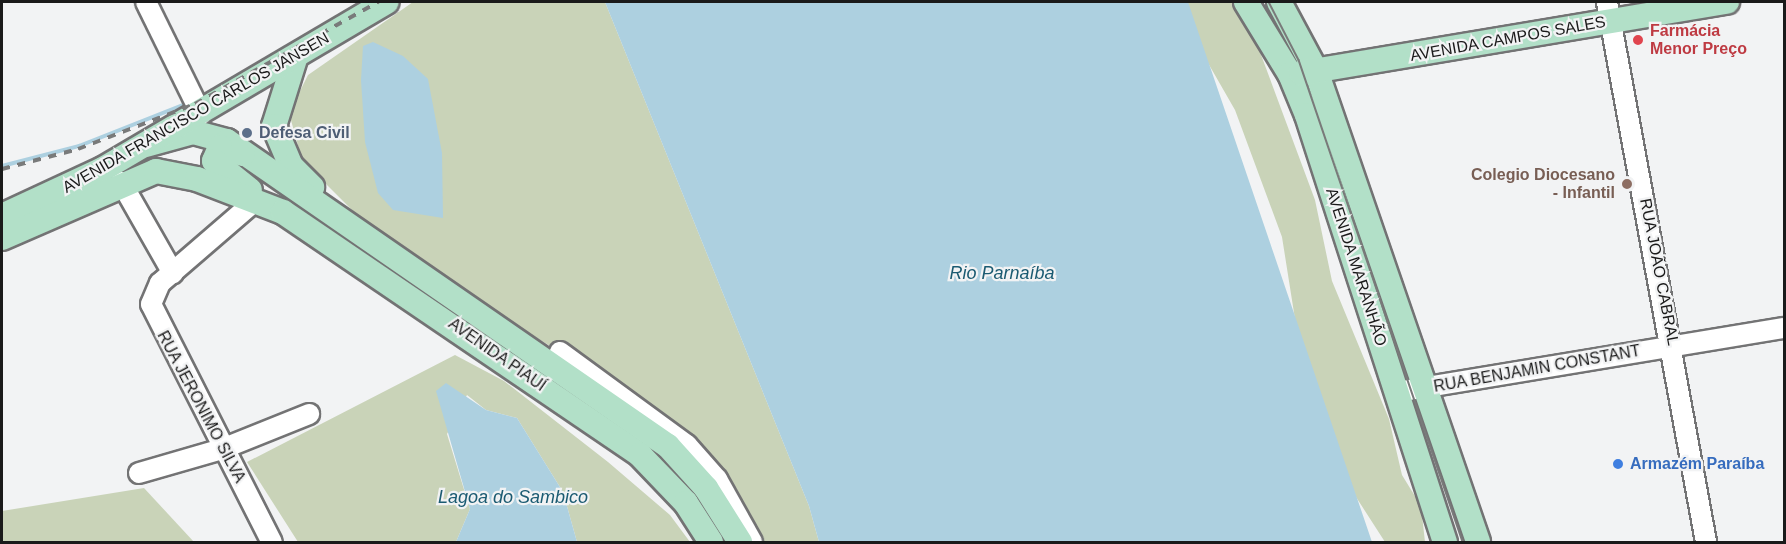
<!DOCTYPE html>
<meta charset="utf-8">
<style>
body{margin:0}
#map{position:relative;width:1786px;height:544px;overflow:hidden;background:#f2f3f4;font-family:Arial,sans-serif}
div>[style]{position:absolute}
.green>*{inset:0;background:#c9d3b8}
.water>*{inset:0;background:#add0e0}
.stream>*{height:4px;margin:-2px;padding:0 2px;transform-origin:2px;border-radius:2px;background:#add0e0}
.roads{filter:drop-shadow(2px 0 #737374) drop-shadow(-2px 0 #737374) drop-shadow(0 2px #737374) drop-shadow(0 -2px #737374)}
.minor>*{height:20px;margin:-10px;padding:0 10px;transform-origin:10px;border-radius:10px;background:#fff}
.major>*{height:24px;margin:-12px;padding:0 12px;transform-origin:12px;border-radius:12px;background:#b2e0c8}
.tram>*{height:1.5px;margin:-0.75px;padding:0 0.75px;transform-origin:0.75px;border-radius:0.75px;background:#797a7a}
.rail>*{height:4px;margin-top:-2px;transform-origin:0;background:repeating-linear-gradient(90deg,#797a7a 0 8px,transparent 0 16px)}
.dots>*{width:16px;height:16px;translate:-50% -50%;box-sizing:border-box;border:3px solid #f2f3f4;border-radius:50%}
span{translate:-50% -50%;white-space:nowrap;text-align:center;line-height:1.15;-webkit-text-stroke:4.5px #f2f3f4;paint-order:stroke}
.health-label{font-size:16px;color:#be3a42;font-weight:700}
.left{translate:0 -50%;text-align:left}
.street-label{font-size:16px;color:#1a1a1a}
.service-label{font-size:16px;color:#4e5e75;font-weight:700}
.education-label{font-size:16px;color:#785e54;font-weight:700}
.right{translate:-100% -50%;text-align:right}
.shop-label{font-size:16px;color:#366cbe;font-weight:700}
.water-label{font-size:18px;color:#1b5b72;font-style:italic}
.frame{position:absolute;inset:0;border:3px solid #1a1a1a;pointer-events:none}
</style>
<div id="map">
<div class="green">
<i style="clip-path:polygon(413px 2px,605px 2px,809px 506px,819px 542px,752px 542px,560px 352px,437px 277px,356px 214px,302px 160px,289px 113px,308px 75px)"></i>
<i style="clip-path:polygon(1173px 2px,1234px 2px,1257px 44px,1315px 200px,1332px 281px,1389px 419px,1402px 475px,1421px 506px,1425px 542px,1385px 542px,1356px 497px,1298px 338px,1282px 237px,1235px 110px)"></i>
<i style="clip-path:polygon(455px 355px,504px 381px,608px 462px,670px 515px,690px 542px,577px 542px,563px 492px,517px 418px,486px 410px,467px 395px,447px 434px,470px 509px,456px 542px,298px 542px,247px 462px)"></i>
<i style="clip-path:polygon(144px 488px,194px 542px,2px 542px,2px 511px)"></i>
</div>
<div class="water">
<i style="clip-path:polygon(605px 2px,1188px 2px,1372px 542px,819px 542px,809px 506px)"></i>
<i style="clip-path:polygon(373px 42px,403px 56px,428px 79px,442px 153px,443px 218px,393px 210px,378px 193px,365px 142px,361px 80px,363px 46px)"></i>
<i style="clip-path:polygon(446px 383px,486px 410px,517px 418px,563px 492px,577px 542px,456px 542px,470px 509px,436px 391px)"></i>
</div>
<div class="stream">
<i style="left:2px;top:166px;width:80px;rotate:-14.6deg"></i>
<i style="left:79px;top:146px;width:117px;rotate:-21.5deg"></i>
</div>
<div class="roads">
<div class="minor">
<i style="left:146px;top:2px;width:125px;rotate:63.8deg"></i>
<i style="left:1607px;top:2px;width:549px;rotate:79.61deg"></i>
<i style="left:121px;top:182px;width:105px;rotate:60.3deg"></i>
<i style="left:254px;top:202px;width:124px;rotate:139.2deg"></i>
<i style="left:160px;top:283px;width:23px;rotate:113deg"></i>
<i style="left:151px;top:304px;width:267px;rotate:63.1deg"></i>
<i style="left:560px;top:352px;width:157px;rotate:36.2deg"></i>
<i style="left:687px;top:445px;width:45px;rotate:48.6deg"></i>
<i style="left:717px;top:479px;width:72px;rotate:60.9deg"></i>
<i style="left:1397px;top:392px;width:392px;rotate:-9.4deg"></i>
<i style="left:139px;top:473px;width:86px;rotate:-16.1deg"></i>
<i style="left:222px;top:449px;width:94px;rotate:-21.9deg"></i>
</div>
<div class="major">
<i style="left:1246px;top:2px;width:84px;rotate:58.6deg"></i>
<i style="left:1290px;top:74px;width:44px;rotate:67.5deg"></i>
<i style="left:1307px;top:115px;width:449px;rotate:72.1deg"></i>
<i style="left:1279px;top:2px;width:78px;rotate:61.8deg"></i>
<i style="left:1316px;top:71px;width:498px;rotate:71deg"></i>
<i style="left:295px;top:59px;width:70px;rotate:107.4deg"></i>
<i style="left:274px;top:126px;width:43px;rotate:67deg"></i>
<i style="left:291px;top:166px;width:30px;rotate:45deg"></i>
<i style="left:1301px;top:73px;width:432px;rotate:-9.5deg"></i>
<i style="left:146px;top:145px;width:49px;rotate:-15.5deg"></i>
<i style="left:193px;top:132px;width:35px;rotate:15deg"></i>
<i style="left:227px;top:141px;width:536px;rotate:34.67deg"></i>
<i style="left:668px;top:446px;width:57px;rotate:47.9deg"></i>
<i style="left:706px;top:488px;width:64px;rotate:57.8deg"></i>
<i style="left:243px;top:154px;width:24px;rotate:-163deg"></i>
<i style="left:220px;top:147px;width:15px;rotate:113deg"></i>
<i style="left:214px;top:161px;width:46px;rotate:38.9deg"></i>
<i style="left:2px;top:216px;width:111px;rotate:-25deg"></i>
<i style="left:103px;top:169px;width:329px;rotate:-30.5deg"></i>
<i style="left:2px;top:238px;width:168px;rotate:-23.5deg"></i>
<i style="left:156px;top:171px;width:42px;rotate:11deg"></i>
<i style="left:197px;top:179px;width:92px;rotate:21deg"></i>
<i style="left:283px;top:212px;width:432px;rotate:34.2deg"></i>
<i style="left:640px;top:455px;width:66px;rotate:46.2deg"></i>
<i style="left:686px;top:503px;width:46px;rotate:57.3deg"></i>
</div>
</div>
<div class="tram">
<i style="left:1269px;top:2px;width:65px;rotate:62.7deg"></i>
<i style="left:1299px;top:60px;width:509px;rotate:71.21deg"></i>
</div>
<div class="rail">
<i style="left:2px;top:169px;width:79px;rotate:-14.7deg"></i>
<i style="left:78px;top:149px;width:125px;rotate:-21deg"></i>
<i style="left:195px;top:104px;width:210px;rotate:-29.1deg"></i>
</div>
<div class="dots">
<i style="left:1638px;top:40px;background:#e0444e"></i>
<i style="left:247px;top:133px;background:#5c6f8a"></i>
<i style="left:1627px;top:184px;background:#8d6e63"></i>
<i style="left:1618px;top:464px;background:#3f7fe0"></i>
</div>
<div class="health-label">
<span class="left" style="left:1650px;top:40px">Farmácia<br>Menor Preço</span>
</div>
<div class="street-label">
<span style="left:1508px;top:39px;rotate:-10deg">AVENIDA CAMPOS SALES</span>
<span style="left:196px;top:113px;rotate:-30deg">AVENIDA FRANCISCO CARLOS JANSEN</span>
<span style="left:1356px;top:267px;rotate:72deg">AVENIDA MARANHÃO</span>
<span style="left:1659px;top:272px;rotate:79deg">RUA JOÃO CABRAL</span>
<span style="left:497px;top:355px;rotate:35deg">AVENIDA PIAUÍ</span>
<span style="left:1537px;top:369px;rotate:-10deg">RUA BENJAMIN CONSTANT</span>
<span style="left:201px;top:407px;rotate:62deg">RUA JERONIMO SILVA</span>
</div>
<div class="service-label">
<span class="left" style="left:259px;top:133px">Defesa Civil</span>
</div>
<div class="education-label">
<span class="right" style="left:1615px;top:184px">Colegio Diocesano<br>- Infantil</span>
</div>
<div class="shop-label">
<span class="left" style="left:1630px;top:464px">Armazém Paraíba</span>
</div>
<div class="water-label">
<span style="left:1002px;top:273px">Rio Parnaíba</span>
<span style="left:513px;top:497px">Lagoa do Sambico</span>
</div>
<div class="frame"></div>
</div>
